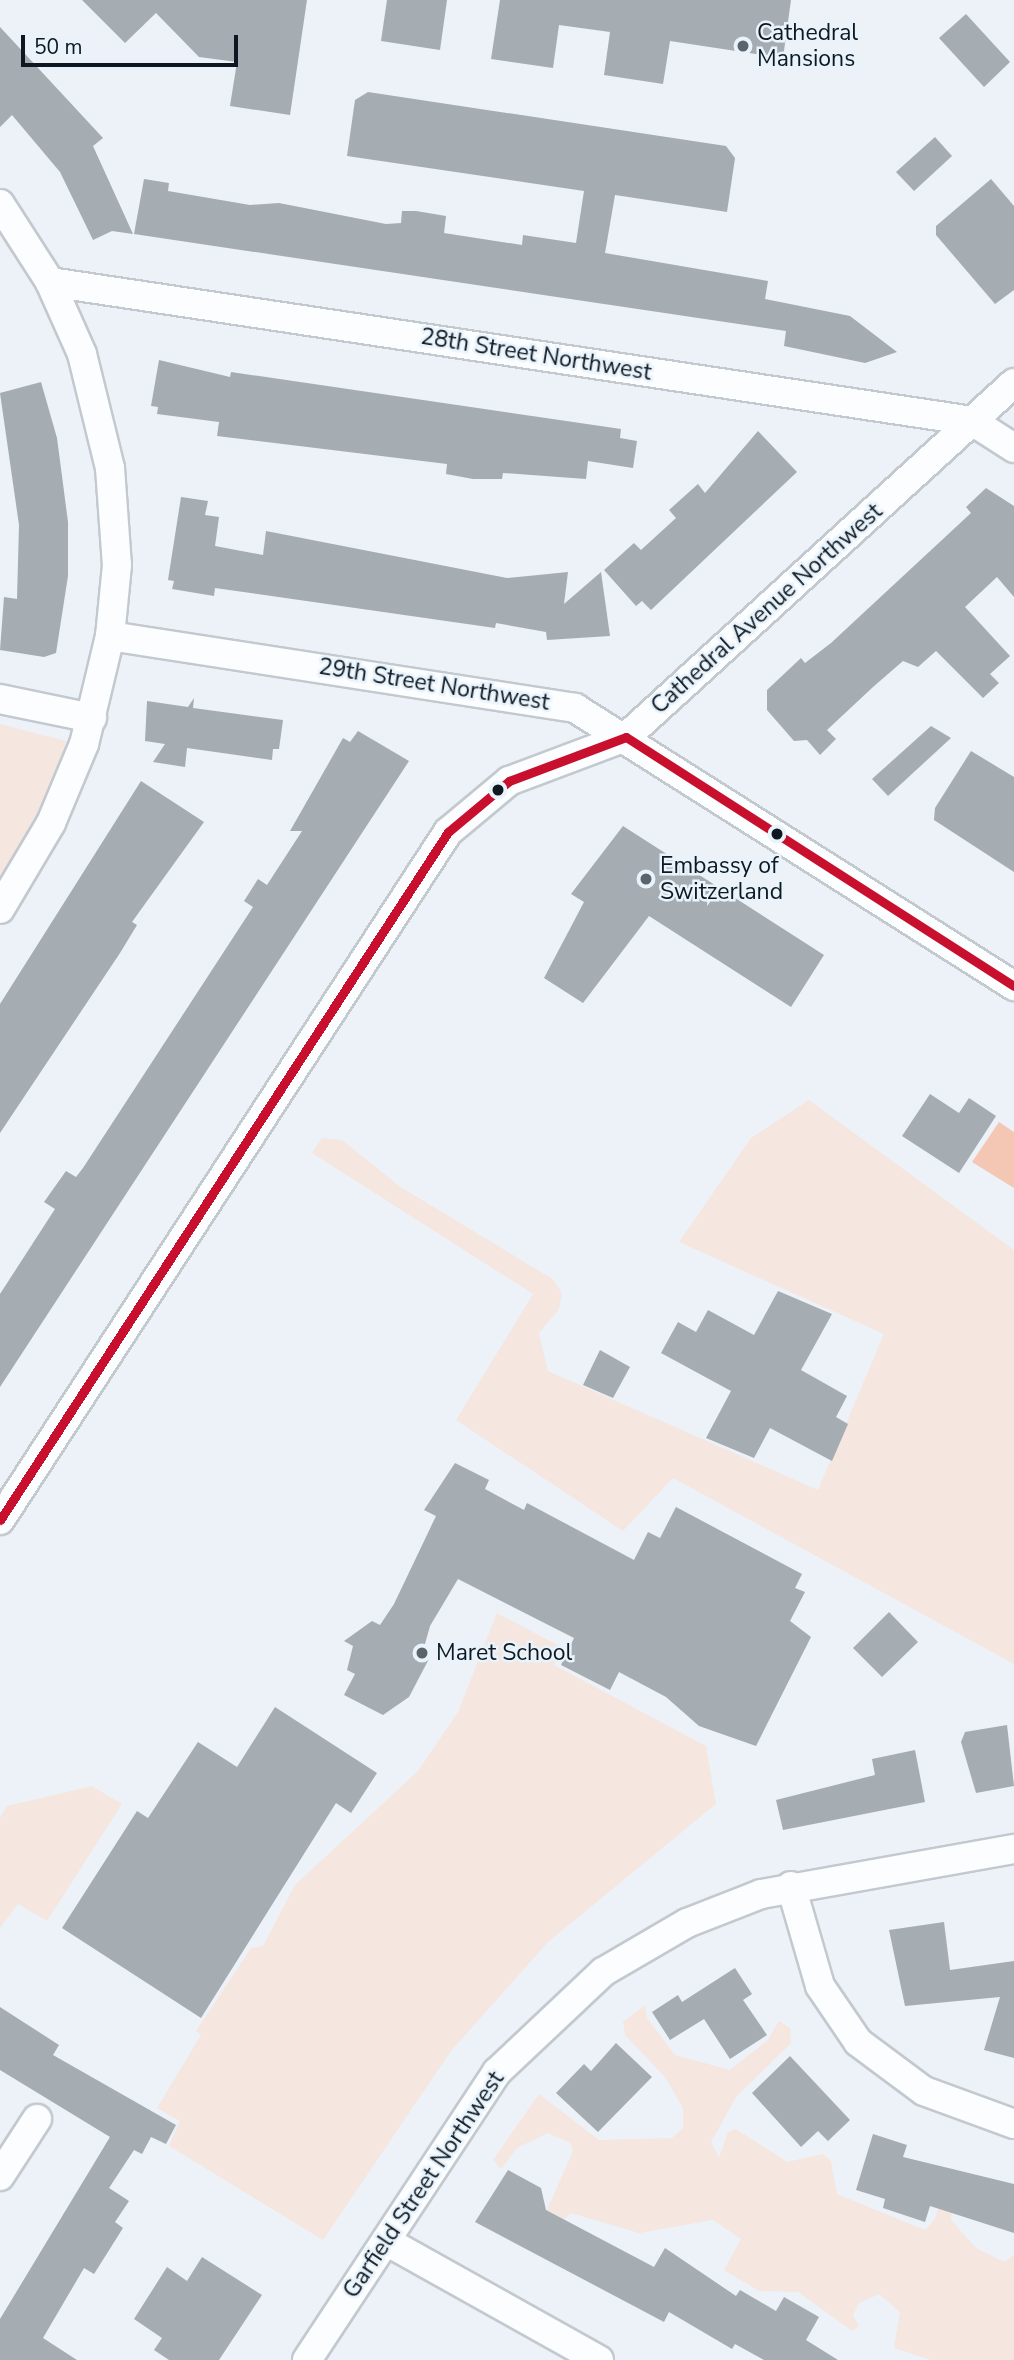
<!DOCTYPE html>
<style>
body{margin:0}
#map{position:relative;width:1014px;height:2360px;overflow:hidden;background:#ecf2f7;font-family:"Nunito Sans",sans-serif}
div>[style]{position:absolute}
.green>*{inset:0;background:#f5e6e0}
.water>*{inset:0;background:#f3c7b4}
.building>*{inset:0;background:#a5acb2}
.roads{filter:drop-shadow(2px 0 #c2c9cf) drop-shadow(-2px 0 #c2c9cf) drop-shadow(0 2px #c2c9cf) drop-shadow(0 -2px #c2c9cf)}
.street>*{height:28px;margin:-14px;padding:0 14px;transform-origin:14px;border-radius:14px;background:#fcfdfe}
.bus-1>*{height:9px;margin:-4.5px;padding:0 4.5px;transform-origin:4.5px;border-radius:4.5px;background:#c8102e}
.dots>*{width:19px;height:19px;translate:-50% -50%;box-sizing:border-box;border:4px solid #e8f3fc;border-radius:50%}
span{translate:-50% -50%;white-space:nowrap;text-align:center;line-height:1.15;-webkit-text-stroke:5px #e8f3fc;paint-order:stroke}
.poi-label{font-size:23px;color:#0f1820}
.left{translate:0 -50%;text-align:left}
.street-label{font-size:23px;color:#0f1820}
.scale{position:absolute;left:21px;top:35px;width:217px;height:32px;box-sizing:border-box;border:4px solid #0f1820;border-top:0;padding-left:9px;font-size:21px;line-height:24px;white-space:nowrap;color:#0f1820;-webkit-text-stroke:5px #e8f3fc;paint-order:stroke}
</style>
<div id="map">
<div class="green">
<i style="clip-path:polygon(0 724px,66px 741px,45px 810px,0 887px)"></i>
<i style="clip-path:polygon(809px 1100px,1014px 1250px,1014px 1664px,673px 1478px,623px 1531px,456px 1420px,533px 1294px,312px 1153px,322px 1138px,342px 1140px,399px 1186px,554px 1280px,562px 1294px,559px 1309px,539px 1333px,548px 1371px,818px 1490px,884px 1334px,679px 1242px,751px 1138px)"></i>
<i style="clip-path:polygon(497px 1613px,563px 1648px,554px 1665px,706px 1746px,716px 1804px,548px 1942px,451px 2051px,323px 2240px,169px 2146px,180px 2121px,157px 2108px,201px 2035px,196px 2031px,251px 1948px,263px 1946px,295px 1885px,418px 1771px,458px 1712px)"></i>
<i style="clip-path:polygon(92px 1786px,122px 1804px,47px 1921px,18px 1904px,0 1928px,0 1818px,7px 1806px)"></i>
<i style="clip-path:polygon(645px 2005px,647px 2018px,675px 2055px,730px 2070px,767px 2041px,779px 2021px,790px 2028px,791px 2043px,736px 2097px,711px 2142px,719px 2158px,728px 2132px,736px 2129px,787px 2162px,823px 2154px,831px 2161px,837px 2194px,925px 2230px,935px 2219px,945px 2183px,955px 2184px,951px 2220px,976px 2248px,1004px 2262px,1014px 2255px,1014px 2360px,931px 2360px,894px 2348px,900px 2312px,879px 2294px,859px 2303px,853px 2315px,859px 2326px,852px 2331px,798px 2292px,759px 2291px,724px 2270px,741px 2239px,713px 2220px,639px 2233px,571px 2213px,545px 2238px,539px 2228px,573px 2151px,570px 2143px,548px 2133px,517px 2148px,501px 2169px,493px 2160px,539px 2094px,599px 2140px,672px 2138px,683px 2128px,683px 2108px,665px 2077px,625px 2035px,623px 2022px)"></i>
</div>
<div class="water">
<i style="clip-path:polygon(999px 1122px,1014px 1132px,1014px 1188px,972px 1162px)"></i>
</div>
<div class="building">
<i style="clip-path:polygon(82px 0,307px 0,290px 115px,230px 106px,237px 62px,199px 57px,156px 13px,125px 43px)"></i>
<i style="clip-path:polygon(387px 0,447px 0,440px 50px,381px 41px)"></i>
<i style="clip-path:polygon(500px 0,791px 0,783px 58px,670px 41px,663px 84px,604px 75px,610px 32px,559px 25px,553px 68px,491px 59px)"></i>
<i style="clip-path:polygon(966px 14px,1010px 62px,984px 87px,939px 38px)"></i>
<i style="clip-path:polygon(0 27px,103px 138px,93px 146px,133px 234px,112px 231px,93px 240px,60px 172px,12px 115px,0 127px)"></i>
<i style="clip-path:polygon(368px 92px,726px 146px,735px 158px,727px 212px,615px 195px,605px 253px,768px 281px,765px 299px,850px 316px,897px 352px,865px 363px,784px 346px,786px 331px,134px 234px,144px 179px,169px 183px,168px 191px,250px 205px,279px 203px,386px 224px,401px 223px,402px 211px,416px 211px,446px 216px,444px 233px,522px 245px,523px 235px,576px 243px,584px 191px,347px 156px,355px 100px)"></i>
<i style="clip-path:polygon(935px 137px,952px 156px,914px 191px,896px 172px)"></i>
<i style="clip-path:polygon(991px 179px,1014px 206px,1014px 290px,995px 304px,936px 235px,936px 226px)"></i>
<i style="clip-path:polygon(159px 360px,230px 377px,231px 372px,621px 429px,620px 438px,637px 441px,633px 468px,588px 461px,586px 479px,503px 473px,502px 479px,473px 479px,446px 474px,447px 464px,217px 436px,219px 422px,157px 414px,158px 407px,151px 406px)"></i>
<i style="clip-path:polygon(41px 382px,57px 438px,68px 522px,68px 576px,56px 653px,44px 657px,0 650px,4px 597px,17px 599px,19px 525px,0 393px)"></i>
<i style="clip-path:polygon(758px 431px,797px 472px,651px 610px,642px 601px,636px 606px,604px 570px,634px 543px,641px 550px,676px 518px,669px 510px,698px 484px,705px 493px)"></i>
<i style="clip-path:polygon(986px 488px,1014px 506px,1014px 597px,997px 577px,965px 607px,1010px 656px,990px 674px,999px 683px,983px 698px,936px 651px,918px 667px,903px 661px,873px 687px,827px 730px,836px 739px,820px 755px,807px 740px,794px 741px,767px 710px,767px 690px,801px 658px,805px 663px,831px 643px,971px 513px,966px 507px)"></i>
<i style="clip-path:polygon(181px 497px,208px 501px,205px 515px,219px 517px,215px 546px,263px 555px,266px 531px,507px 578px,568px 572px,564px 604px,601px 572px,610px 636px,547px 640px,546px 632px,496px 623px,495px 628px,215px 588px,214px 596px,172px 589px,174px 581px,168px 580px)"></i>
<i style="clip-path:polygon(194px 698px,193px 708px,283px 720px,279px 749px,273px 749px,272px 760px,187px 748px,185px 767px,153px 762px,165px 744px,145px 741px,147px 701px,188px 707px)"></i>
<i style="clip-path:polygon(931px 726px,951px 738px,888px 796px,872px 779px)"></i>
<i style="clip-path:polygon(358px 731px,409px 761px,0 1387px,0 1294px,55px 1209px,44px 1202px,66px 1171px,76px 1177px,83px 1168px,253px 907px,244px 901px,258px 879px,267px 885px,302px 831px,290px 831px,343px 738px,350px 742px)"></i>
<i style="clip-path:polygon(971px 751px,1014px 777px,1014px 872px,934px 820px,935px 808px)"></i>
<i style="clip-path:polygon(141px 781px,204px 822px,132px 922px,137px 925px,120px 953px,0 1133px,0 1004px)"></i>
<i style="clip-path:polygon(623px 826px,824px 955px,791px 1007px,649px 916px,583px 1003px,544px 978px,584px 902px,571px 894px)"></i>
<i style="clip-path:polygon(930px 1094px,959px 1113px,969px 1098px,996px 1116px,959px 1173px,902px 1136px)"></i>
<i style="clip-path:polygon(778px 1291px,832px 1314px,801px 1370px,847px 1396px,836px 1417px,848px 1424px,832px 1461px,770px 1428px,754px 1458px,706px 1438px,731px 1391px,661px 1353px,678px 1322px,696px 1332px,708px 1310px,754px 1335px)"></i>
<i style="clip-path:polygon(600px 1350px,630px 1367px,613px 1398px,583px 1385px)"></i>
<i style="clip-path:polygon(455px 1463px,489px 1480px,485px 1489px,524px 1510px,527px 1503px,634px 1560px,648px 1532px,660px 1538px,676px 1507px,802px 1574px,795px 1588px,805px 1592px,790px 1621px,811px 1637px,756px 1746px,699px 1726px,666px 1697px,619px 1672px,610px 1690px,561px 1665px,574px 1638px,458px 1579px,430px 1626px,423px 1651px,431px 1655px,409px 1697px,383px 1715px,344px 1695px,355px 1674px,347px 1670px,353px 1646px,344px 1641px,372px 1621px,380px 1625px,394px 1604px,436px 1516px,424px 1510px)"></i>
<i style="clip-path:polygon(889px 1612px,918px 1642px,882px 1677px,853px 1648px)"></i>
<i style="clip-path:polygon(275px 1707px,377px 1773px,351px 1813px,336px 1803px,201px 2018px,62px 1928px,137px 1811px,148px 1818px,198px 1742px,237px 1767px)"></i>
<i style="clip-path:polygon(1007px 1725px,1014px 1786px,976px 1793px,961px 1742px,965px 1732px)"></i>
<i style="clip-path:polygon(915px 1750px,925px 1802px,783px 1830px,776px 1800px,875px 1775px,872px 1759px)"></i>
<i style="clip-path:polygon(944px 1922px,950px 1970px,1014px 1961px,1014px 2058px,984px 2050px,1000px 1997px,905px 2006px,889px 1930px)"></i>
<i style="clip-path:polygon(735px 1968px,752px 1994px,743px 2000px,767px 2035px,730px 2059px,704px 2019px,670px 2040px,652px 2012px,678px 1995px,682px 2002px)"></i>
<i style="clip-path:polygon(0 2007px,59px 2045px,53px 2055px,176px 2125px,166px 2144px,151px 2137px,142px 2154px,134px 2150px,109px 2188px,129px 2201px,115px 2222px,123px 2228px,94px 2274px,84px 2268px,43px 2338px,77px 2360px,0 2360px,0 2319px,110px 2137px,0 2070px)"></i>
<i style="clip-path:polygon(616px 2043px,652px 2077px,598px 2132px,556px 2093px,584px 2064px,591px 2071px)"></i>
<i style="clip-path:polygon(790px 2056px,850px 2120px,828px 2141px,818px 2131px,801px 2147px,752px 2093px)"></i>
<i style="clip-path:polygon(873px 2134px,907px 2145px,903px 2157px,1014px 2184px,1014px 2233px,930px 2206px,925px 2222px,883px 2208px,885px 2199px,856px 2190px)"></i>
<i style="clip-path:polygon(508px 2170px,541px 2188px,546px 2210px,654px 2267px,665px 2248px,736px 2296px,740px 2290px,776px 2311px,784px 2297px,819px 2317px,806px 2340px,838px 2360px,764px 2360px,735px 2344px,732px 2349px,669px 2312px,664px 2322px,475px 2222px)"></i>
<i style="clip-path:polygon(202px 2257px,262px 2295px,219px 2360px,169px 2360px,154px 2350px,162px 2338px,134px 2319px,167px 2267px,187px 2281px)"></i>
</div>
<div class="roads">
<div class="street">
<i style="left:0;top:204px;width:93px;rotate:57.3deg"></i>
<i style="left:50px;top:282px;width:79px;rotate:66deg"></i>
<i style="left:82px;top:354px;width:117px;rotate:76.2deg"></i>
<i style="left:110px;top:468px;width:97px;rotate:85.9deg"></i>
<i style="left:117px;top:565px;width:71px;rotate:95.6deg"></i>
<i style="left:110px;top:636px;width:111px;rotate:103.5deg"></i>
<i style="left:84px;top:744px;width:86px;rotate:112.7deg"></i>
<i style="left:51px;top:823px;width:100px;rotate:120.7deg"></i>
<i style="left:50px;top:282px;width:932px;rotate:8.57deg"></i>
<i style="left:972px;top:421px;width:50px;rotate:32.7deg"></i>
<i style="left:110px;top:636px;width:471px;rotate:8.8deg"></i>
<i style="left:575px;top:708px;width:520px;rotate:32.34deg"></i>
<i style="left:0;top:699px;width:94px;rotate:11.7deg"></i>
<i style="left:0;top:1520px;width:821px;rotate:-56.93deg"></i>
<i style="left:448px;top:832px;width:80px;rotate:-39.9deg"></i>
<i style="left:509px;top:781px;width:125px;rotate:-20.6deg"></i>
<i style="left:626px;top:737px;width:525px;rotate:-42.38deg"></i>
<i style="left:791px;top:1886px;width:104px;rotate:73.8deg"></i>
<i style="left:820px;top:1986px;width:68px;rotate:55.8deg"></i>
<i style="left:858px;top:2042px;width:82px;rotate:36.6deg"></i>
<i style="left:924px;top:2091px;width:96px;rotate:20.1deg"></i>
<i style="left:0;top:2176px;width:68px;rotate:-57deg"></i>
<i style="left:386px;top:2241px;width:244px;rotate:29.2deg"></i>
<i style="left:307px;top:2360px;width:345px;rotate:-56.6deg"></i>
<i style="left:497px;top:2072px;width:146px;rotate:-43.3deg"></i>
<i style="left:603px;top:1972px;width:97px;rotate:-30.3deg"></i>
<i style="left:687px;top:1923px;width:79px;rotate:-21.4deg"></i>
<i style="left:761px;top:1894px;width:257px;rotate:-10.1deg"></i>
</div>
</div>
<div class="bus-1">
<i style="left:626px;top:737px;width:461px;rotate:32.7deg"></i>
<i style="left:0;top:1520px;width:821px;rotate:-56.93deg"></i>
<i style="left:448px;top:832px;width:80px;rotate:-39.9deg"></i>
<i style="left:509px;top:781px;width:125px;rotate:-20.6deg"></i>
</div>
<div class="dots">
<i style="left:743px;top:46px;background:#5c646b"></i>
<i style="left:498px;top:790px;background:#0f1820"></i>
<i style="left:777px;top:834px;background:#0f1820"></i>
<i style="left:646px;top:879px;background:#5c646b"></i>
<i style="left:422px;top:1653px;background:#5c646b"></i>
</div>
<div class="poi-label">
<span class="left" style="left:757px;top:46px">Cathedral<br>Mansions</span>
<span class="left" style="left:660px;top:879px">Embassy of<br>Switzerland</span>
<span class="left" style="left:436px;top:1653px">Maret School</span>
</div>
<div class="street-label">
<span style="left:536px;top:355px;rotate:9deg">28th Street Northwest</span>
<span style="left:767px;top:609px;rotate:-42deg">Cathedral Avenue Northwest</span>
<span style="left:434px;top:685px;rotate:9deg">29th Street Northwest</span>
<span style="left:424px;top:2185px;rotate:-56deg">Garfield Street Northwest</span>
</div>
<div class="scale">50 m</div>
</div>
